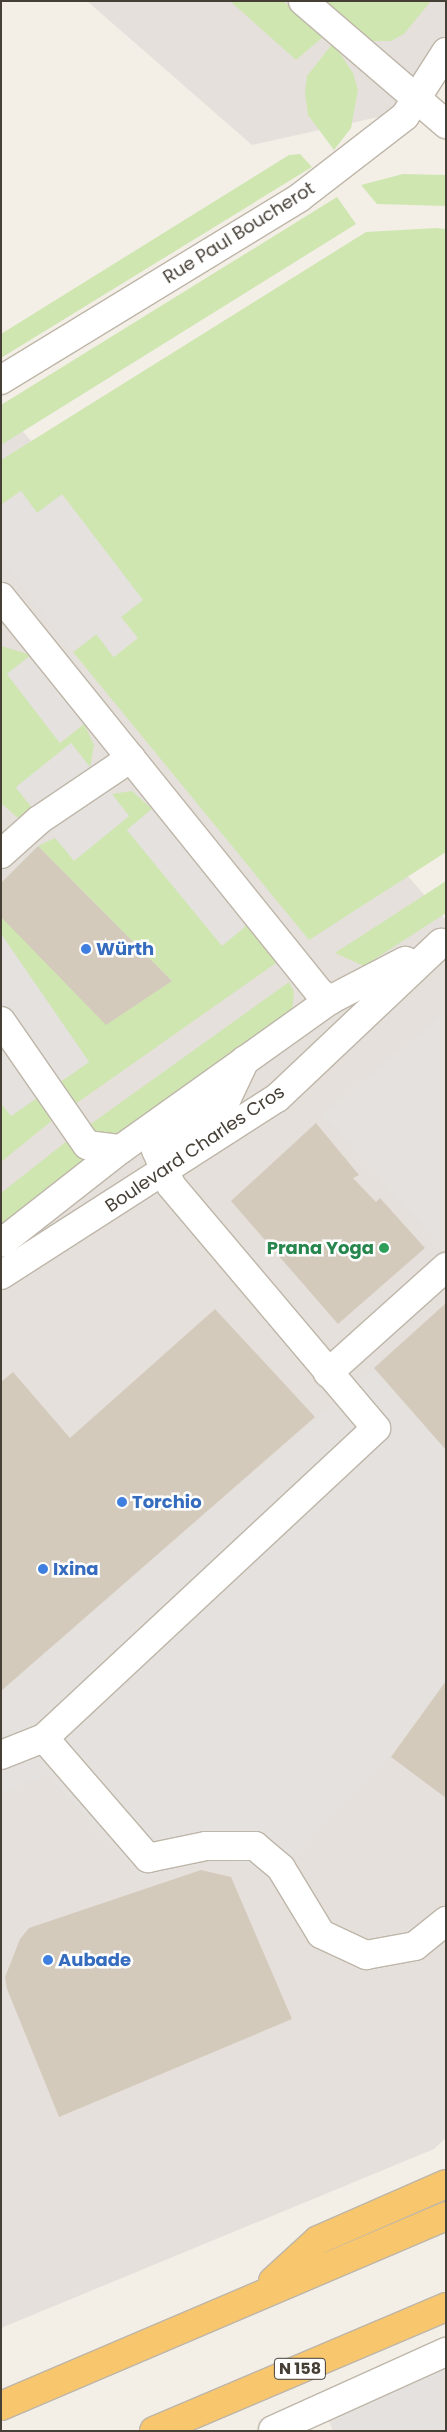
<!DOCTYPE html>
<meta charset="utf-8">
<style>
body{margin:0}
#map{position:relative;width:447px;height:2432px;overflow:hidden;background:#f3efe7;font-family:Poppins,sans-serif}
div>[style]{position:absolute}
.industrial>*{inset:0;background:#e5e0db}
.green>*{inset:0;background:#cfe6b1}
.parking>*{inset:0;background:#e4e1de}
.building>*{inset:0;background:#d4cabc}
.roads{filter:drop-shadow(1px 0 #beb6a9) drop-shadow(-1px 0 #beb6a9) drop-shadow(0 1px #beb6a9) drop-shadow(0 -1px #beb6a9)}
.minor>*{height:28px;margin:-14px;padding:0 14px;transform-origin:14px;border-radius:14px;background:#fff}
.highway>*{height:28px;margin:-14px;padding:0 14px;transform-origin:14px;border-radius:14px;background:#f8c66c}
.dots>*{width:14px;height:14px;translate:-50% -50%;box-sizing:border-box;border:2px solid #fff;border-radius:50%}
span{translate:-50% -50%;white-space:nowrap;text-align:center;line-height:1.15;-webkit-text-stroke:5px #fff;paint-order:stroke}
.shield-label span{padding:1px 4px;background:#fff;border:1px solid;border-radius:4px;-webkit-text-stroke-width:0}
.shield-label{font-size:16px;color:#453f36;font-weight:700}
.street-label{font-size:18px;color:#453f36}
.shop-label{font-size:18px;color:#366cbe;font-weight:700}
.left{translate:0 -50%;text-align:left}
.leisure-label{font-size:18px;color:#27864d;font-weight:700}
.right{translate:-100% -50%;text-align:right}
.frame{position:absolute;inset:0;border:2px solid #453f36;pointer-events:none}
</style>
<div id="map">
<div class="industrial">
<i style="clip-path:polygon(87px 1px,446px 1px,446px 64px,401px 112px,252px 145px)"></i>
<i style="clip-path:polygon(1px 406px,446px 920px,446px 2138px,434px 2149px,1px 2328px)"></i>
</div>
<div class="green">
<i style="clip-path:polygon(230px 1px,283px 1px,324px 36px,296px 60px)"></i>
<i style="clip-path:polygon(320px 1px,431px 1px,404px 34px,391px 41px,373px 41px)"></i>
<i style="clip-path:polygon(333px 43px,353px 73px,358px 90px,351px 128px,334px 150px,308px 115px,305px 93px,307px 76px)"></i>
<i style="clip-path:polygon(300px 154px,312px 167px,1px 358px,1px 334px,289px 155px)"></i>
<i style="clip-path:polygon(403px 174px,446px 175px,446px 206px,377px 204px,361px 185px)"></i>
<i style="clip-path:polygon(337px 197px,356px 224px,1px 445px,1px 405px)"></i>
<i style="clip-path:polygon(436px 228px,446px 229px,446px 852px,309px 940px,73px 652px,97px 634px,113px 657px,121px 617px,142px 600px,62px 495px,37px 513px,21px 491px,1px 505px,1px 460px,366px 232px)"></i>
<i style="clip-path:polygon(1px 646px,31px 655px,7px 674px,60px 743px,84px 724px,94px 745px,90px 768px,71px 743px,16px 788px,34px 810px,19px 819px,1px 803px)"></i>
<i style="clip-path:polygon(132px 791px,152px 809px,127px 830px,222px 945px,247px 925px,276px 963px,74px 1105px,57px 1084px,89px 1062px,1px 934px,1px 917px,172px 981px,38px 846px,55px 838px,74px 860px,129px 816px,112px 794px)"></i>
<i style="clip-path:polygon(446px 881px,446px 913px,364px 966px,335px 953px)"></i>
<i style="clip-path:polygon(289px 982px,294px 992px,292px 1014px,120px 1138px,100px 1138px,88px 1126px)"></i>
<i style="clip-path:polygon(38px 1097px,54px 1119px,1px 1162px,1px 1103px,11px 1116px)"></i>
<i style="clip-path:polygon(67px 1141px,90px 1160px,1px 1229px,1px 1193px)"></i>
</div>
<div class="parking">
<i style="clip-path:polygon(21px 491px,37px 513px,62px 494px,143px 600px,121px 617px,138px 638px,114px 657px,96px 634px,73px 652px,1px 559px,1px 505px)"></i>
<i style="clip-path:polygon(31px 655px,84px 724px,60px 743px,7px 674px)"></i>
<i style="clip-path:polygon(71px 743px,129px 816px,74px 861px,16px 787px)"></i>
<i style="clip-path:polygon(152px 809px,247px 925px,222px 946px,127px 830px)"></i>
<i style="clip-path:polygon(1px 934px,89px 1062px,11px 1116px,1px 1103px)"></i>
<i style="clip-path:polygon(446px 1012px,446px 1251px,323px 1115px)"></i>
<i style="clip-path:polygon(374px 1368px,446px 1450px,446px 1680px,387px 1760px,269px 1879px,247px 1864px,228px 1860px,198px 1862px,142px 1879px,48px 1774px,1px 1794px,1px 1691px)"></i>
<i style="clip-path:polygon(446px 2363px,446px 2431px,333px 2431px,328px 2419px)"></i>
</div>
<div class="building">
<i style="clip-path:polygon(38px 846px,172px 981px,106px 1025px,1px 917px,1px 883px)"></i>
<i style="clip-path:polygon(316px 1123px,359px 1175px,353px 1178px,376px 1202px,380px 1198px,425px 1248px,338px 1324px,231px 1201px)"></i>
<i style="clip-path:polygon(446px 1303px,446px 1450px,374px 1368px)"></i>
<i style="clip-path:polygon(215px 1309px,315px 1417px,1px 1691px,1px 1382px,13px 1372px,70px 1438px)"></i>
<i style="clip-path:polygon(446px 1681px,446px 1798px,391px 1757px)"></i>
<i style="clip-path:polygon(201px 1870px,231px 1877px,292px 2019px,59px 2117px,7px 1989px,5px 1977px,20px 1939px,29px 1928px)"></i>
</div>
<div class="roads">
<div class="minor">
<i style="left:303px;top:1px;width:189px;rotate:40.7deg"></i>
<i style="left:1px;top:380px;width:349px;rotate:-31.4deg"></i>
<i style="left:299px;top:198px;width:134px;rotate:-37.7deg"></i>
<i style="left:405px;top:116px;width:76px;rotate:-57.4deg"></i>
<i style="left:1px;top:597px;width:507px;rotate:51.16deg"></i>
<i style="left:319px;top:992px;width:14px;rotate:36deg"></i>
<i style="left:1px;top:854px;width:51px;rotate:-41.8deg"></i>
<i style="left:39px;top:820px;width:111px;rotate:-34deg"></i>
<i style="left:1px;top:1021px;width:151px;rotate:55.3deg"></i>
<i style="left:87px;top:1145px;width:34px;rotate:7deg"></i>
<i style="left:1px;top:1243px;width:152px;rotate:-38.1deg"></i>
<i style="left:121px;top:1149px;width:257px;rotate:-35.5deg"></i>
<i style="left:330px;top:1000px;width:85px;rotate:-27.5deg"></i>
<i style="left:1px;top:1275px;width:328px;rotate:-32.7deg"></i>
<i style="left:277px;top:1098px;width:226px;rotate:-43.4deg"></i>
<i style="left:328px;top:1373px;width:159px;rotate:-41.9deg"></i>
<i style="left:44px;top:1738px;width:159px;rotate:49.1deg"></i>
<i style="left:148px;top:1858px;width:59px;rotate:-11.7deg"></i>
<i style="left:206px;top:1846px;width:49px"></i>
<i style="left:255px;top:1846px;width:34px;rotate:40deg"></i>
<i style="left:281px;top:1868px;width:77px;rotate:58.8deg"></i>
<i style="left:321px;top:1934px;width:50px;rotate:25deg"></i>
<i style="left:366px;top:1955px;width:50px;rotate:-10.4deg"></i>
<i style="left:415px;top:1946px;width:40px;rotate:-39deg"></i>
<i style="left:1px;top:1755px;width:46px;rotate:-21.6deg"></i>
<i style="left:44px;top:1738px;width:454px;rotate:-43deg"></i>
<i style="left:376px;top:1428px;width:318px;rotate:-130.2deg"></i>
<i style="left:171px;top:1185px;width:38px;rotate:-113deg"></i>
<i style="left:156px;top:1150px;width:88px;rotate:-36.2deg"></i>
<i style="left:227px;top:1098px;width:42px;rotate:-64.7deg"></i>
<i style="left:273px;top:2430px;width:190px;rotate:-24.3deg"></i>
</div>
<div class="highway">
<i style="left:273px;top:2281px;width:61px;rotate:-42.3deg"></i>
<i style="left:318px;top:2240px;width:140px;rotate:-23.6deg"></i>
<i style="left:1px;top:2406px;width:484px;rotate:-23.1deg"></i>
<i style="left:154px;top:2431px;width:317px;rotate:-23deg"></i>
</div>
</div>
<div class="dots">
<i style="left:86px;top:949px;background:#3f7fe0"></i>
<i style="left:384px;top:1248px;background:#2e9e5b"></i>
<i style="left:122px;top:1502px;background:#3f7fe0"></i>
<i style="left:43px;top:1569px;background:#3f7fe0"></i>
<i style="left:48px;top:1960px;background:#3f7fe0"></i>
</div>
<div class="shield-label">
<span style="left:300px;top:2369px">N 158</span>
</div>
<div class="street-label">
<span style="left:239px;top:233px;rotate:-32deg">Rue Paul Boucherot</span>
<span style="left:195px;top:1149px;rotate:-34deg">Boulevard Charles Cros</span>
</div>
<div class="shop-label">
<span class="left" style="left:96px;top:949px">Würth</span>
<span class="left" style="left:132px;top:1502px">Torchio</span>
<span class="left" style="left:53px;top:1569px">Ixina</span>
<span class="left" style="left:58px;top:1960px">Aubade</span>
</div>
<div class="leisure-label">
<span class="right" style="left:374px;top:1248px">Prana Yoga</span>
</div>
<div class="frame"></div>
</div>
